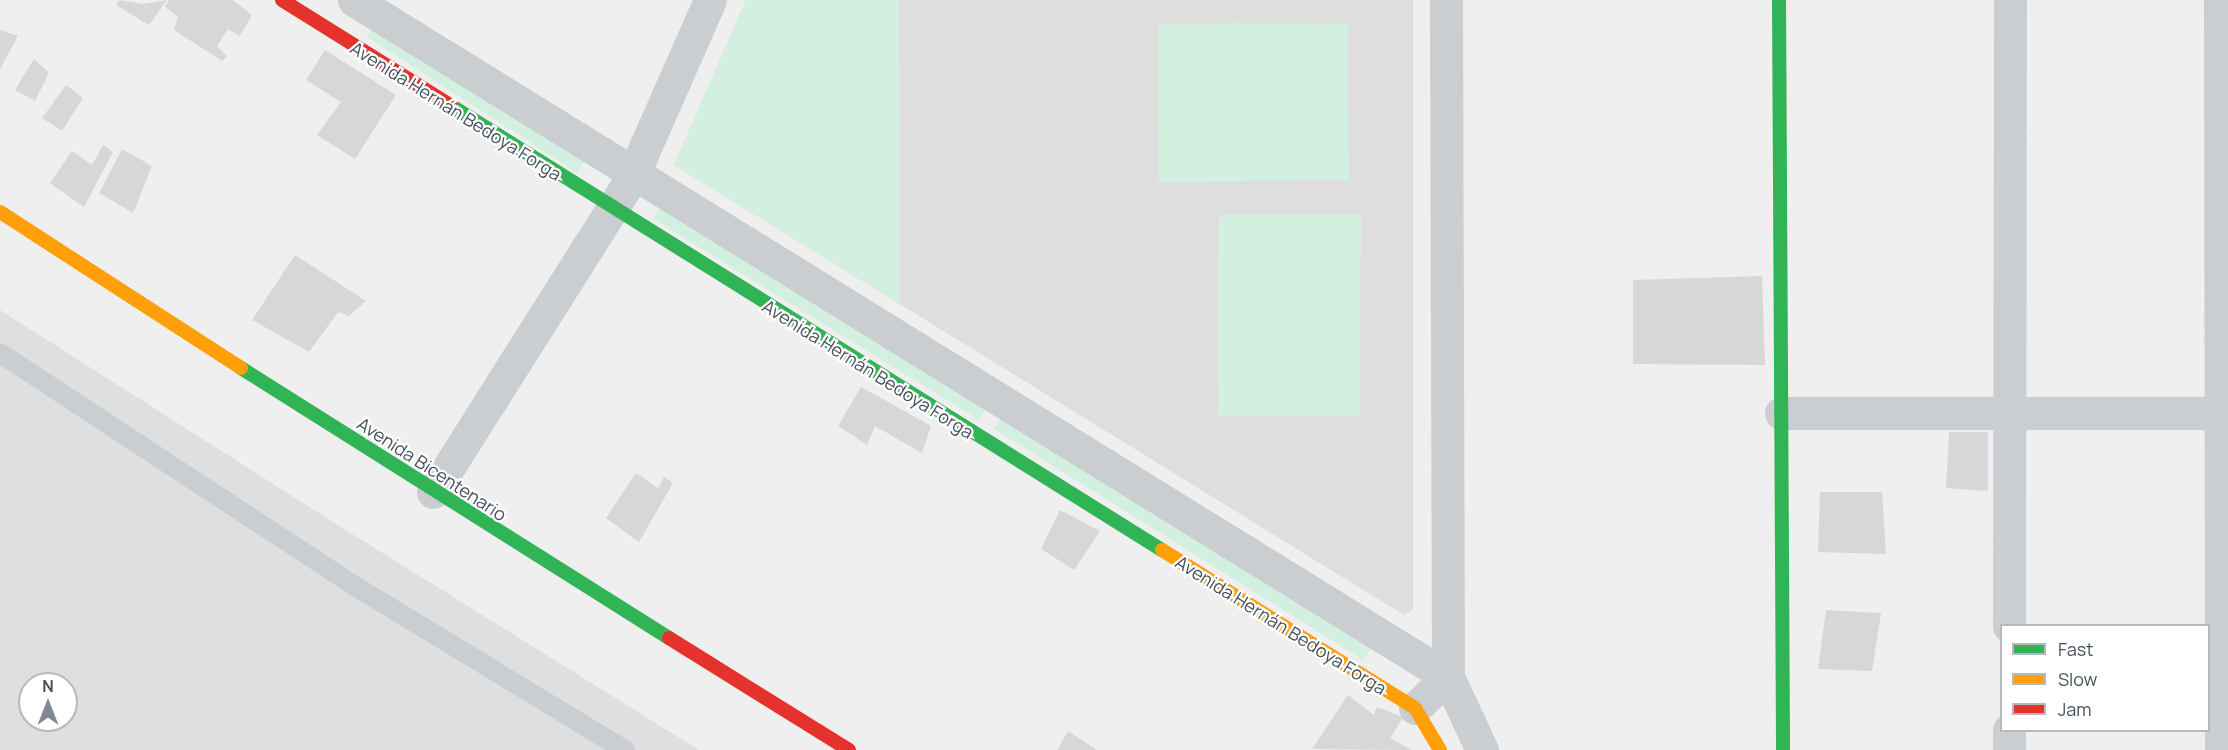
<!DOCTYPE html>
<meta charset="utf-8">
<style>
body{margin:0}
#map{position:relative;width:2228px;height:750px;overflow:hidden;background:#f0efef;font-family:Manrope,sans-serif}
div>[style]{position:absolute}
.education>*{inset:0;background:#dededf}
.airport>*{inset:0;background:#dddfe1}
.green>*{inset:0;background:#d3efe0}
.building>*{inset:0;background:#d7d7d9}
.lane>*{height:20px;margin:-10px;padding:0 10px;transform-origin:10px;border-radius:10px;background:#cbced0}
.street>*{height:33px;margin:-16.5px;padding:0 16.5px;transform-origin:16.5px;border-radius:16.5px;background:#cbced0}
.fast>*{height:14px;margin:-7px;padding:0 7px;transform-origin:7px;border-radius:7px;background:#30b455}
.slow>*{height:14px;margin:-7px;padding:0 7px;transform-origin:7px;border-radius:7px;background:#ff9f0a}
.jam>*{height:14px;margin:-7px;padding:0 7px;transform-origin:7px;border-radius:7px;background:#e5322d}
span{translate:-50% -50%;white-space:nowrap;text-align:center;line-height:1.15;-webkit-text-stroke:4.5px #fff;paint-order:stroke}
.street-label{font-size:18px;color:#46505c}
.legend{position:absolute;left:2000px;top:624px;width:210px;height:108px;box-sizing:border-box;background:#fff;border:2px solid #b5b9be;margin:0;padding:8px 10px;list-style:none;font-size:18px;color:#46505c}
.legend li{display:flex;align-items:center;gap:12px;height:30px}
.legend b{width:30px;border:2px solid #b5b9be}
.north{position:absolute;left:18px;top:672px;width:60px;height:60px;box-sizing:border-box;background:#fff;border:2px solid #b5b9be;border-radius:50%;rotate:0deg;font-size:16px;font-weight:700;line-height:24px;text-align:center;color:#46505c}
.north::after{content:'';display:block;margin:auto;width:21px;height:27px;background:#82888f;clip-path:polygon(50% 0,100% 100%,50% 72%,0 100%)}
</style>
<div id="map">
<div class="education">
<i style="clip-path:polygon(746px 0,1413px 0,1413px 610px,1404px 615px,674px 165px)"></i>
</div>
<div class="airport">
<i style="clip-path:polygon(evenodd,0 310px,336px 524px,699px 750px,0 750px,0 310px,30px 684px,66px 684px,66px 720px,30px 720px,30px 684px)"></i>
</div>
<div class="green">
<i style="clip-path:polygon(746px 0,899px 0,900px 304px,674px 165px)"></i>
<i style="clip-path:polygon(1348px 23px,1349px 180px,1159px 182px,1158px 24px)"></i>
<i style="clip-path:polygon(375px 24px,585px 160px,577px 173px,367px 37px)"></i>
<i style="clip-path:polygon(661px 205px,987px 407px,979px 420px,653px 219px)"></i>
<i style="clip-path:polygon(1219px 215px,1361px 215px,1360px 416px,1218px 415px)"></i>
<i style="clip-path:polygon(1002px 416px,1372px 647px,1363px 660px,994px 429px)"></i>
</div>
<div class="building">
<i style="clip-path:polygon(119px 0,142px 4px,167px 0,149px 25px,116px 5px)"></i>
<i style="clip-path:polygon(169px 0,233px 0,252px 15px,240px 36px,228px 29px,217px 46px,227px 56px,222px 61px,174px 30px,178px 17px,165px 7px)"></i>
<i style="clip-path:polygon(1px 30px,18px 36px,0 69px,0 32px)"></i>
<i style="clip-path:polygon(325px 50px,396px 95px,355px 159px,317px 135px,341px 102px,306px 80px)"></i>
<i style="clip-path:polygon(34px 59px,49px 73px,35px 101px,15px 90px)"></i>
<i style="clip-path:polygon(66px 85px,83px 98px,62px 131px,42px 118px)"></i>
<i style="clip-path:polygon(103px 145px,113px 152px,84px 207px,50px 183px,72px 151px,92px 165px)"></i>
<i style="clip-path:polygon(122px 149px,152px 166px,133px 213px,99px 193px)"></i>
<i style="clip-path:polygon(295px 255px,366px 301px,349px 316px,338px 312px,309px 352px,252px 320px)"></i>
<i style="clip-path:polygon(1762px 276px,1765px 365px,1633px 364px,1633px 280px)"></i>
<i style="clip-path:polygon(861px 387px,931px 426px,922px 453px,875px 426px,867px 445px,838px 426px)"></i>
<i style="clip-path:polygon(1949px 432px,1988px 432px,1988px 491px,1946px 488px)"></i>
<i style="clip-path:polygon(636px 473px,658px 488px,664px 477px,673px 483px,639px 542px,606px 518px)"></i>
<i style="clip-path:polygon(1820px 492px,1882px 492px,1886px 554px,1818px 552px)"></i>
<i style="clip-path:polygon(1060px 510px,1100px 531px,1074px 570px,1041px 549px)"></i>
<i style="clip-path:polygon(1826px 610px,1881px 613px,1872px 671px,1818px 669px)"></i>
<i style="clip-path:polygon(1348px 695px,1374px 715px,1377px 707px,1403px 717px,1390px 738px,1412px 750px,1312px 749px)"></i>
<i style="clip-path:polygon(1068px 731px,1097px 750px,1057px 750px)"></i>
</div>
<div class="lane">
<i style="left:0;top:353px;width:413px;rotate:33.3deg"></i>
<i style="left:345px;top:580px;width:328px;rotate:31.3deg"></i>
</div>
<div class="street">
<i style="left:354px;top:0;width:1287px;rotate:31.75deg"></i>
<i style="left:1448px;top:677px;width:81px;rotate:65deg"></i>
<i style="left:2220px;top:0;width:750px;rotate:89.92deg"></i>
<i style="left:1781px;top:413px;width:447px"></i>
<i style="left:433px;top:492px;width:373px;rotate:-57.7deg"></i>
<i style="left:632px;top:177px;width:193px;rotate:-66.2deg"></i>
<i style="left:2009px;top:626px;width:626px;rotate:-89.91deg"></i>
<i style="left:1415px;top:708px;width:45px;rotate:-43.2deg"></i>
<i style="left:1448px;top:677px;width:677px;rotate:-90.17deg"></i>
<i style="left:2009px;top:730px;width:20px;rotate:90deg"></i>
</div>
<div class="fast">
<i style="left:1779px;top:0;width:750px;rotate:89.69deg"></i>
<i style="left:450px;top:105px;width:840px;rotate:32.01deg"></i>
<i style="left:241px;top:368px;width:506px;rotate:32.25deg"></i>
</div>
<div class="slow">
<i style="left:0;top:212px;width:287px;rotate:32.9deg"></i>
<i style="left:1162px;top:550px;width:298px;rotate:32deg"></i>
<i style="left:1415px;top:708px;width:49px;rotate:59.2deg"></i>
</div>
<div class="jam">
<i style="left:282px;top:0;width:198px;rotate:32deg"></i>
<i style="left:669px;top:638px;width:212px;rotate:31.9deg"></i>
</div>
<div class="street-label">
<span style="left:456px;top:111px;rotate:32deg">Avenida Hernán Bedoya Forga</span>
<span style="left:868px;top:369px;rotate:32deg">Avenida Hernán Bedoya Forga</span>
<span style="left:432px;top:469px;rotate:33deg">Avenida Bicentenario</span>
<span style="left:1281px;top:625px;rotate:32deg">Avenida Hernán Bedoya Forga</span>
</div>
<ul class="legend">
<li><b style="height:8px;background:#30b455"></b>Fast</li>
<li><b style="height:8px;background:#ff9f0a"></b>Slow</li>
<li><b style="height:8px;background:#e5322d"></b>Jam</li>
</ul>
<div class="north">N</div>
</div>
